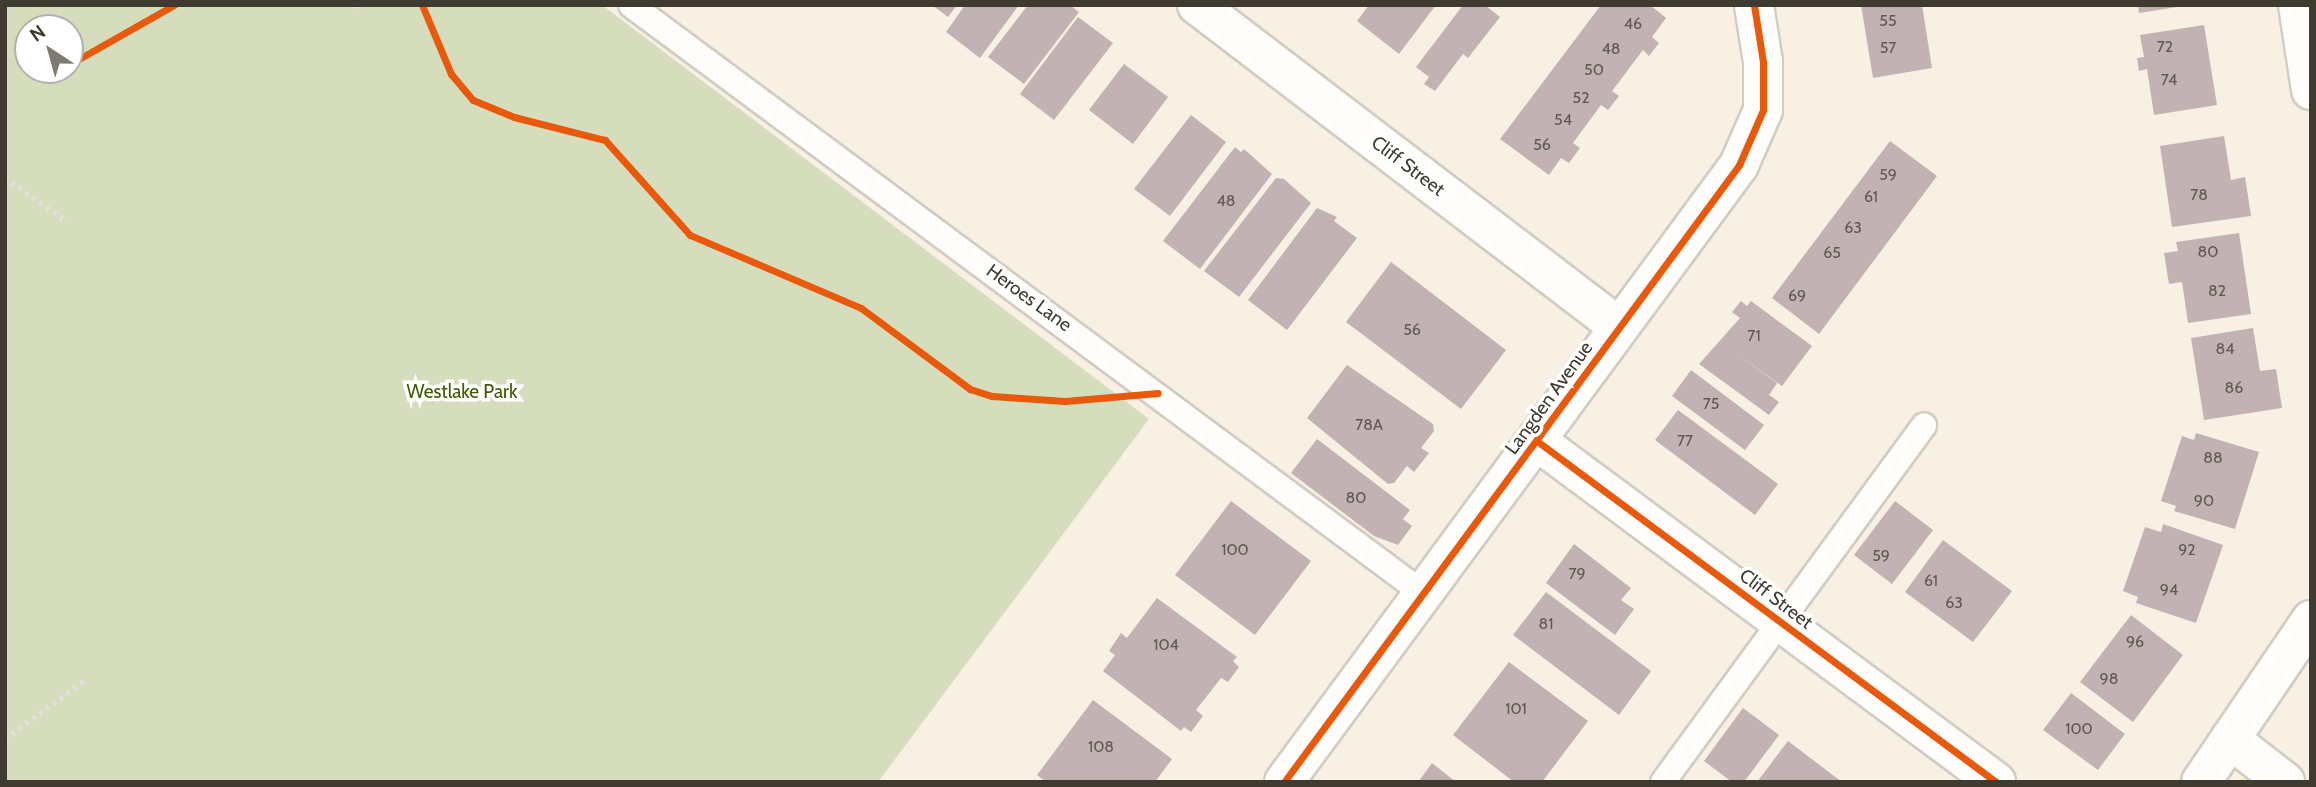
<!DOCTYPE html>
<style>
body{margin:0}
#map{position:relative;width:2316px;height:787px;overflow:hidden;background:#f7f0e3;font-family:Cabin,sans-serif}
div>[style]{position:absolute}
.green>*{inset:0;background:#d6ddbc}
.building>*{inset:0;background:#c3b2b3}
.path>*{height:4.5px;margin-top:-2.25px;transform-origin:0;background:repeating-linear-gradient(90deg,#e2e0dc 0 3.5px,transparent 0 8.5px)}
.roads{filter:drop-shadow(2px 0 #d2cdc3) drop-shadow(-2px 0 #d2cdc3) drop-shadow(0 2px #d2cdc3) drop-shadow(0 -2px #d2cdc3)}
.service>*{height:24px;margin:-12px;padding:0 12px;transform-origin:12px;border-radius:12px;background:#fefdfb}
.minor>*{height:38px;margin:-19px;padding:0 19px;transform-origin:19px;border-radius:19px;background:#fefdfb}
.cycleway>*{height:7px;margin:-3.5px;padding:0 3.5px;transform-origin:3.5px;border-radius:3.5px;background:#e8590c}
span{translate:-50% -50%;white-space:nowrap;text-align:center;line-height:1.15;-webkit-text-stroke:7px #fff;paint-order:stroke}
.number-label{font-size:16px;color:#605952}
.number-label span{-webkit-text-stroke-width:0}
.street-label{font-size:19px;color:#3f3b31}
.park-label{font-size:19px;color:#435a05}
.frame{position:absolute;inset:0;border:7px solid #3f3b31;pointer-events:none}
.north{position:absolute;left:14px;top:14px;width:70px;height:70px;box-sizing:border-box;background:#fff;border:2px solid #b2b1ad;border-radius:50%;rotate:324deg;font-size:19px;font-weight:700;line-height:28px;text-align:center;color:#3f3b31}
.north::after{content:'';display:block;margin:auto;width:24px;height:32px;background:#7f7a6f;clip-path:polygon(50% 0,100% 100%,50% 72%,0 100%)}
</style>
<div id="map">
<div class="green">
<i style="clip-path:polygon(evenodd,5px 5px,602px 5px,1149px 419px,878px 782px,5px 782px,5px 5px,28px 28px,70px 28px,70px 70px,28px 70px,28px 28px)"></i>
</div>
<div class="building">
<i style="clip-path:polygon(932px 5px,957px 5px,948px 17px)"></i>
<i style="clip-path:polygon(965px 5px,1019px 5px,980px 58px,946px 32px)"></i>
<i style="clip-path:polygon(1028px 5px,1070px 5px,1079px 12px,1024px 84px,988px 57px)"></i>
<i style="clip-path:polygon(1369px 5px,1436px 5px,1399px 54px,1357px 21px)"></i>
<i style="clip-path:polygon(1463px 5px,1485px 5px,1500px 17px,1468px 58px,1463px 54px,1435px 91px,1424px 84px,1429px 77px,1416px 67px)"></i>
<i style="clip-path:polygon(1601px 5px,1650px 5px,1666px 18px,1652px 37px,1659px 43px,1649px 56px,1643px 50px,1612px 91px,1619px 96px,1608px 110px,1601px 105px,1573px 143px,1580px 148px,1569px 163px,1561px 158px,1549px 175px,1500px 139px)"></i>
<i style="clip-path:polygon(1861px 5px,1922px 5px,1932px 68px,1873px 78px)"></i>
<i style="clip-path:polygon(2138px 5px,2177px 5px,2177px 7px,2139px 13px)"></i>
<i style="clip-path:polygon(1078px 17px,1113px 43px,1054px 120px,1020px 94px)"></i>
<i style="clip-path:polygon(2204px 25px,2217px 105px,2154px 115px,2147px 69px,2139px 71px,2137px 58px,2144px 57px,2140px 35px)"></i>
<i style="clip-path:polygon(1124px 64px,1168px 97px,1133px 144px,1089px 110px)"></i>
<i style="clip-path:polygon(1191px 115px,1226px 142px,1170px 216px,1134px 189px)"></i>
<i style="clip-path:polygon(2224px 136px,2231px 180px,2245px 177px,2251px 216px,2172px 227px,2160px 146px)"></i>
<i style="clip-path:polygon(1890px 141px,1937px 176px,1819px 334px,1772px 298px)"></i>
<i style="clip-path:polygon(1235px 147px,1241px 152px,1244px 149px,1272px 174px,1200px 269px,1163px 241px)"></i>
<i style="clip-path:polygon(1276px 178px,1284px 179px,1311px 203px,1239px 297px,1204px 271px)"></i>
<i style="clip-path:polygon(1317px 208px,1337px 217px,1334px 221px,1357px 238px,1287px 330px,1248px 300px)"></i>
<i style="clip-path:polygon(2239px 233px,2251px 314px,2188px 323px,2182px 282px,2169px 284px,2164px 253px,2178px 251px,2176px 242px)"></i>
<i style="clip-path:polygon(1391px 262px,1506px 350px,1461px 409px,1346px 322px)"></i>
<i style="clip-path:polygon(1741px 301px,1747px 306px,1751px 301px,1812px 346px,1782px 386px,1734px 352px,1777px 383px,1769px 395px,1779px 402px,1769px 415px,1699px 364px,1740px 318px,1732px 312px)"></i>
<i style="clip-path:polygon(2253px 328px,2260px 371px,2276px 369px,2282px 408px,2204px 420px,2191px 338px)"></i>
<i style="clip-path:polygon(1347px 365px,1433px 424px,1434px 431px,1421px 448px,1429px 453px,1414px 472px,1407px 466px,1394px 483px,1388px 484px,1307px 418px)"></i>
<i style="clip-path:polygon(1691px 370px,1764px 425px,1745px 450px,1672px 396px)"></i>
<i style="clip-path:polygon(1678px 410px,1778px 484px,1755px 515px,1655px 440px)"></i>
<i style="clip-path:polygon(2196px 433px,2259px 452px,2235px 529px,2174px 511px,2176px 506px,2161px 501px,2182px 436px,2194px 440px)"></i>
<i style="clip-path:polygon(1317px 439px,1410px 510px,1403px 519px,1412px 526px,1398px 545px,1374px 536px,1291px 473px)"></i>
<i style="clip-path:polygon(1231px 501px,1311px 561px,1255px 635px,1175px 575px)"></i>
<i style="clip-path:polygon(1895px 501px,1933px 530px,1892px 584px,1854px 555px)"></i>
<i style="clip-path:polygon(2163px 524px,2223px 545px,2196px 623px,2136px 603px,2138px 597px,2123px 591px,2145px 527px,2161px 532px)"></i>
<i style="clip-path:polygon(1943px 540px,2012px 591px,1973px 642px,1905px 592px)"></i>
<i style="clip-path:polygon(1574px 544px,1631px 588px,1621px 600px,1634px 609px,1615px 635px,1546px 583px)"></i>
<i style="clip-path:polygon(1546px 592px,1651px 671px,1619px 715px,1513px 635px)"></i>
<i style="clip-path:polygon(1157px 598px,1237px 657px,1233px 661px,1239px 667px,1228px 682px,1221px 678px,1196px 710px,1203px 716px,1191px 732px,1184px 727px,1181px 731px,1103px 671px,1115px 655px,1109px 651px,1121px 633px,1127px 638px)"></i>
<i style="clip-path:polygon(2131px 615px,2183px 655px,2133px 722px,2080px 682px)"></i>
<i style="clip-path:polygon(1509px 662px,1588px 721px,1542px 782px,1514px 782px,1453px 735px)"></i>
<i style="clip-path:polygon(2071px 693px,2125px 734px,2098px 770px,2043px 730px)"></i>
<i style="clip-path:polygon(1093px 700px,1172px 759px,1155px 782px,1046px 782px,1037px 775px)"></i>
<i style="clip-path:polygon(1743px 708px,1779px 735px,1744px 782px,1732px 782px,1704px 761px)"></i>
<i style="clip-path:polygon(1788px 741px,1842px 782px,1757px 782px)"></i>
<i style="clip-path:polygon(1432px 763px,1456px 782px,1418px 782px)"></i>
</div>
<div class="path">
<i style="left:356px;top:5px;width:9px;rotate:69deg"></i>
<i style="left:5px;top:177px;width:77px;rotate:35.5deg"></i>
<i style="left:5px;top:739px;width:99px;rotate:-36.8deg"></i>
</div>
<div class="roads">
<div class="service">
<i style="left:631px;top:5px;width:988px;rotate:36.6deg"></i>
<i style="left:1663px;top:782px;width:442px;rotate:-53.8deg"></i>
</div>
<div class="minor">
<i style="left:1197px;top:5px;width:531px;rotate:37.34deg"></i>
<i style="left:2298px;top:5px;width:86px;rotate:81.3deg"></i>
<i style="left:1537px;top:441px;width:572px;rotate:36.61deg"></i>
<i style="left:2230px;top:739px;width:70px;rotate:38deg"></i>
<i style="left:1284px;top:782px;width:767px;rotate:-53.59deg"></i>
<i style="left:1739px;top:165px;width:60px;rotate:-66.4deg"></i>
<i style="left:1763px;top:110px;width:48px;rotate:-90deg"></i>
<i style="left:1763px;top:62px;width:58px;rotate:-99deg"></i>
<i style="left:2201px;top:782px;width:196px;rotate:-55.8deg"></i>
</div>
</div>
<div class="cycleway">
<i style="left:422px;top:5px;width:75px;rotate:67.2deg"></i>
<i style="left:451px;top:74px;width:34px;rotate:50deg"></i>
<i style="left:473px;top:100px;width:44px;rotate:22.5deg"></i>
<i style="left:514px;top:117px;width:94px;rotate:14.2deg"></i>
<i style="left:605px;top:140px;width:127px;rotate:48.2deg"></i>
<i style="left:690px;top:235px;width:186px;rotate:23.1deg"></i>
<i style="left:861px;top:308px;width:136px;rotate:36.6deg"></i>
<i style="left:970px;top:389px;width:23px;rotate:18deg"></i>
<i style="left:992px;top:396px;width:73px;rotate:3.9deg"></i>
<i style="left:1065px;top:401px;width:93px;rotate:-4.9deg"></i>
<i style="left:70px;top:64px;width:120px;rotate:-29.6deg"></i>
<i style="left:1537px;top:441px;width:572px;rotate:36.61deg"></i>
<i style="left:1284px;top:782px;width:767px;rotate:-53.59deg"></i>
<i style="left:1739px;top:165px;width:60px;rotate:-66.4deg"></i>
<i style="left:1763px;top:110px;width:48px;rotate:-90deg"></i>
<i style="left:1763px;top:62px;width:58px;rotate:-99deg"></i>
</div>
<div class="number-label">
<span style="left:1888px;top:21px">55</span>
<span style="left:1633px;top:24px">46</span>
<span style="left:2165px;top:47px">72</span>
<span style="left:1888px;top:48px">57</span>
<span style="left:1611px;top:49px">48</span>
<span style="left:1594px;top:70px">50</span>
<span style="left:2169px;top:80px">74</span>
<span style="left:1581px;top:98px">52</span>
<span style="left:1563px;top:120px">54</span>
<span style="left:1542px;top:145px">56</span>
<span style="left:1888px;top:175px">59</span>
<span style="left:2199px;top:195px">78</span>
<span style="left:1871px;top:197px">61</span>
<span style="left:1226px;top:201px">48</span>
<span style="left:1853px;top:228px">63</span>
<span style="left:2208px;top:252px">80</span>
<span style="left:1832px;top:253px">65</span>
<span style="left:2217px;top:291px">82</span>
<span style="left:1797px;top:296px">69</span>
<span style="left:1412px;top:330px">56</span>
<span style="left:1754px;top:336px">71</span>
<span style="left:2225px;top:349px">84</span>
<span style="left:2234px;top:388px">86</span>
<span style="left:1711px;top:404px">75</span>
<span style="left:1369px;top:425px">78A</span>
<span style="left:1685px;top:441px">77</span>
<span style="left:2213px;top:458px">88</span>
<span style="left:1356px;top:498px">80</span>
<span style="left:2204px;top:501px">90</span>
<span style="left:1235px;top:550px">100</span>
<span style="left:2187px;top:550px">92</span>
<span style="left:1881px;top:556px">59</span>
<span style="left:1577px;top:574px">79</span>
<span style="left:1931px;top:581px">61</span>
<span style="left:2169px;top:590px">94</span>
<span style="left:1954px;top:603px">63</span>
<span style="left:1546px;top:624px">81</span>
<span style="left:2135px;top:642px">96</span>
<span style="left:1166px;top:645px">104</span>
<span style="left:2109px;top:679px">98</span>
<span style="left:1516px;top:709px">101</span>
<span style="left:2079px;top:729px">100</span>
<span style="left:1101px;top:747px">108</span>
</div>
<div class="street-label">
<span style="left:1408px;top:166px;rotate:37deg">Cliff Street</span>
<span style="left:1029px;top:298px;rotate:36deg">Heroes Lane</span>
<span style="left:1549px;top:398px;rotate:-54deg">Langden Avenue</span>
<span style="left:1776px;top:599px;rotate:37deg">Cliff Street</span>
</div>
<div class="park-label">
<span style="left:462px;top:392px">Westlake Park</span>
</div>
<div class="frame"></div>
<div class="north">N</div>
</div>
